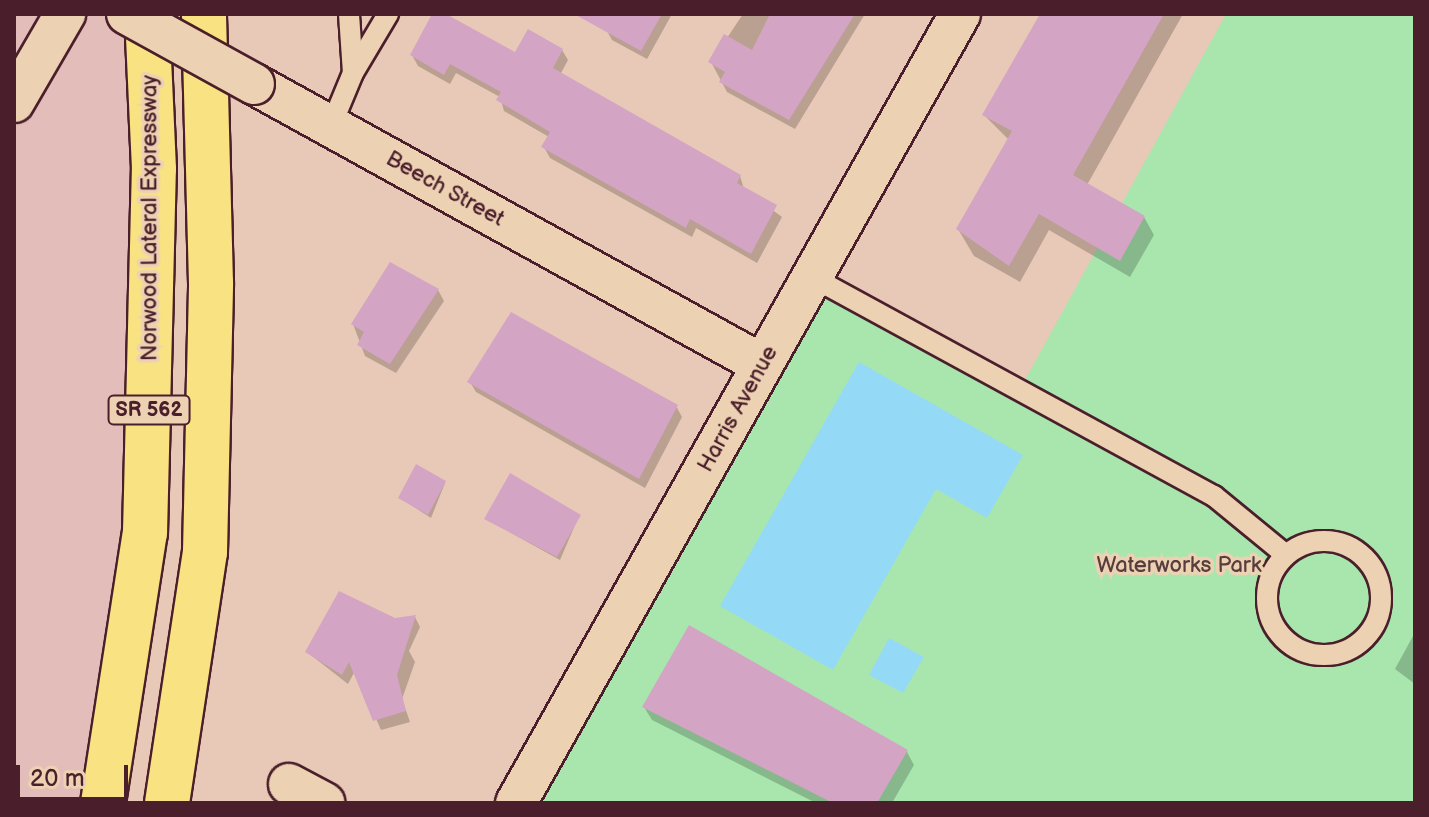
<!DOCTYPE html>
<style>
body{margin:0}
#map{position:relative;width:1429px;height:817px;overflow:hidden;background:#e8c8b6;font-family:"Balsamiq Sans",sans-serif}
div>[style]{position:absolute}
.built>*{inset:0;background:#e2bdba}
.green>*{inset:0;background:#a8e6ae}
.water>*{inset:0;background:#94daf6}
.shadow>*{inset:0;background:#0003}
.building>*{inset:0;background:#d4a4c4}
.roads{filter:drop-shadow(2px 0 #4a1f2b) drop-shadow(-2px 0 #4a1f2b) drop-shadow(0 2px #4a1f2b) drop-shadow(0 -2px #4a1f2b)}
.lane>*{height:20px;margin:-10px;padding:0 10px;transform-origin:10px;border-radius:10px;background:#edd1b3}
.lane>.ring{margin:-10px;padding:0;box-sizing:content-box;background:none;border:20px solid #edd1b3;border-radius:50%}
.street>*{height:40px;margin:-20px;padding:0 20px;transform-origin:20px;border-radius:20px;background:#edd1b3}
.highway>*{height:44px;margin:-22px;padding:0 22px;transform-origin:22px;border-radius:22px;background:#f8e281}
.bridges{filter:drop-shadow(2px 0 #4a1f2b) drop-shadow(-2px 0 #4a1f2b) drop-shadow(0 2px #4a1f2b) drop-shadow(0 -2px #4a1f2b)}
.street-bridge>*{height:40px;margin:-20px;padding:0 20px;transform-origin:20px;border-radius:20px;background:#edd1b3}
span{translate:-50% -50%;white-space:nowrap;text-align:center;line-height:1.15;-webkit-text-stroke:7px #edd1b3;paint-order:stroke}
.shield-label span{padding:2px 6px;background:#edd1b3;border:2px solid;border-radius:6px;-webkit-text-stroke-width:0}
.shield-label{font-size:20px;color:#4a1f2b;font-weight:700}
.street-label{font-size:22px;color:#4a1f2b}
.park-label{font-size:22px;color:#583d3f}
.frame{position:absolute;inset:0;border:16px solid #4a1f2b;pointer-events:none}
.scale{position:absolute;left:16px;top:765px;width:112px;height:36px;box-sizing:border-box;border:4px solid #4a1f2b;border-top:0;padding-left:10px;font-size:24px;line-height:28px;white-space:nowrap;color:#4a1f2b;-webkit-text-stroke:6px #edd1b3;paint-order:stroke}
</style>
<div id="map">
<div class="built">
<i style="clip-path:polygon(14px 14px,147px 14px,154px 169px,103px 803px,14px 803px)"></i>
</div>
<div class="green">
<i style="clip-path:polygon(1226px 14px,1415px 14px,1415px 803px,516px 803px,812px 277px,1019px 391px)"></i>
</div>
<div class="water">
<i style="clip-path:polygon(859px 362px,1023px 455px,987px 518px,936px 489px,833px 670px,720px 606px)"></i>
<i style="clip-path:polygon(889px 638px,924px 657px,903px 693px,869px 675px)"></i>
</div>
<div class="shadow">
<i style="clip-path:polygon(434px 14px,516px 54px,562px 50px,568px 60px,560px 75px,740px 176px,744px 189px,782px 217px,757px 263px,696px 228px,692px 237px,550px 158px,544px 147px,549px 137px,504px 111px,500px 97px,456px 73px,450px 84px,418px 66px,412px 55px)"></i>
<i style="clip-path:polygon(616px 14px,672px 14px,647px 59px,612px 40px,607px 31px)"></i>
<i style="clip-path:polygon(743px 14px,865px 14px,795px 129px,727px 92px,711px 62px)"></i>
<i style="clip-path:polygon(1043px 14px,1183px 14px,1087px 185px,1144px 217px,1154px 235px,1130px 277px,1049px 230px,1020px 282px,974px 256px,958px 229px,1009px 140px,984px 115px)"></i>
<i style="clip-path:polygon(438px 290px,444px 301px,396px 373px,365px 356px,353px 324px)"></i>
<i style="clip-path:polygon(511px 315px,676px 406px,682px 417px,645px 488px,476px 392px,470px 382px)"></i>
<i style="clip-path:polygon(445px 483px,431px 518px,400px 498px)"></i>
<i style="clip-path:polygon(579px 516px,560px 560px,486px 519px)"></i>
<i style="clip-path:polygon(415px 617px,420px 627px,409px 651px,415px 662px,402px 699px,410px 722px,381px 730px,355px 671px,348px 684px,307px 652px)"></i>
<i style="clip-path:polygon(690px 628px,907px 752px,914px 765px,892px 803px,816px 803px,652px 720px,644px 707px)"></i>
<i style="clip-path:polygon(1413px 636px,1415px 637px,1415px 684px,1395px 669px)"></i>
</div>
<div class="building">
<i style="clip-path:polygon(432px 14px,446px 14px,515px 52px,528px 29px,563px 49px,553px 68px,741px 175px,737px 183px,777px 205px,751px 254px,690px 219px,686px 228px,541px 147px,550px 132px,496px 100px,501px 92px,450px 64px,444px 75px,410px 55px)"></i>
<i style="clip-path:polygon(574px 14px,662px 14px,641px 51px)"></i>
<i style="clip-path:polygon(770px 14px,855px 14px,789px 120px,719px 82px,725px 72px,708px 62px,724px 34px,752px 50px)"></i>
<i style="clip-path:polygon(1040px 14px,1164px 14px,1073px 175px,1145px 216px,1120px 261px,1039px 214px,1009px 266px,956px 229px,1012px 131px,982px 115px)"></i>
<i style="clip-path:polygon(390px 262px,439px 289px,390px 364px,357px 345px,364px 332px,351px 324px)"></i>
<i style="clip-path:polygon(511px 312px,678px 405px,639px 479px,467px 382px)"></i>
<i style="clip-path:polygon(416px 464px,446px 481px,428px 515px,398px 498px)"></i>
<i style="clip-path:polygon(510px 473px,581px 515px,557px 557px,484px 519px)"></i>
<i style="clip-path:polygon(339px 591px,395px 618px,416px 615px,397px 675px,406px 711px,373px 721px,349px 662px,342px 675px,305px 652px)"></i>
<i style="clip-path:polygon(689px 625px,908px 750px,877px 803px,833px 803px,642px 707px)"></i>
</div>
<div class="roads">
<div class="lane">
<i style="left:353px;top:73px;width:69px;rotate:-59.3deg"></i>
<i style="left:331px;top:126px;width:57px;rotate:-67.5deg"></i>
<i style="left:353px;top:73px;width:59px;rotate:-93.9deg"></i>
<i style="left:812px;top:277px;width:458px;rotate:28.6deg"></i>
<i style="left:1214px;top:496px;width:93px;rotate:39.3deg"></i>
<i class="ring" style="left:1267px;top:541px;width:94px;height:94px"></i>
</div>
<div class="street">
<i style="left:254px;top:84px;width:581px;rotate:28.9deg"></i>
<i style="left:14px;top:102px;width:102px;rotate:-59.9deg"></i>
<i style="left:289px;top:784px;width:40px;rotate:28deg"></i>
<i style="left:516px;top:803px;width:905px;rotate:-60.63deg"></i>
</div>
<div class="highway">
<i style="left:103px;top:803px;width:273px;rotate:-81.2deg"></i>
<i style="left:145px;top:533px;width:364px;rotate:-88.6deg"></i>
<i style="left:154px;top:169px;width:155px;rotate:-92.6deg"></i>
<i style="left:167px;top:803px;width:254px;rotate:-81.4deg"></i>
<i style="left:205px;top:552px;width:269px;rotate:-88.7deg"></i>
<i style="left:211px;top:283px;width:269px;rotate:-91.5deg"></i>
</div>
</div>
<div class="bridges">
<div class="street-bridge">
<i style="left:127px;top:14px;width:145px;rotate:28.9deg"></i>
</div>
</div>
<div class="shield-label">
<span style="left:149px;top:410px">SR 562</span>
</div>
<div class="street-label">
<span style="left:445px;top:189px;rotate:29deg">Beech Street</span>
<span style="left:150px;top:218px;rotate:-90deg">Norwood Lateral Expressway</span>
<span style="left:738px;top:409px;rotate:-61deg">Harris Avenue</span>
</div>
<div class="park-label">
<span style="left:1179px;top:566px">Waterworks Park</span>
</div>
<div class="frame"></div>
<div class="scale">20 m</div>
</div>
